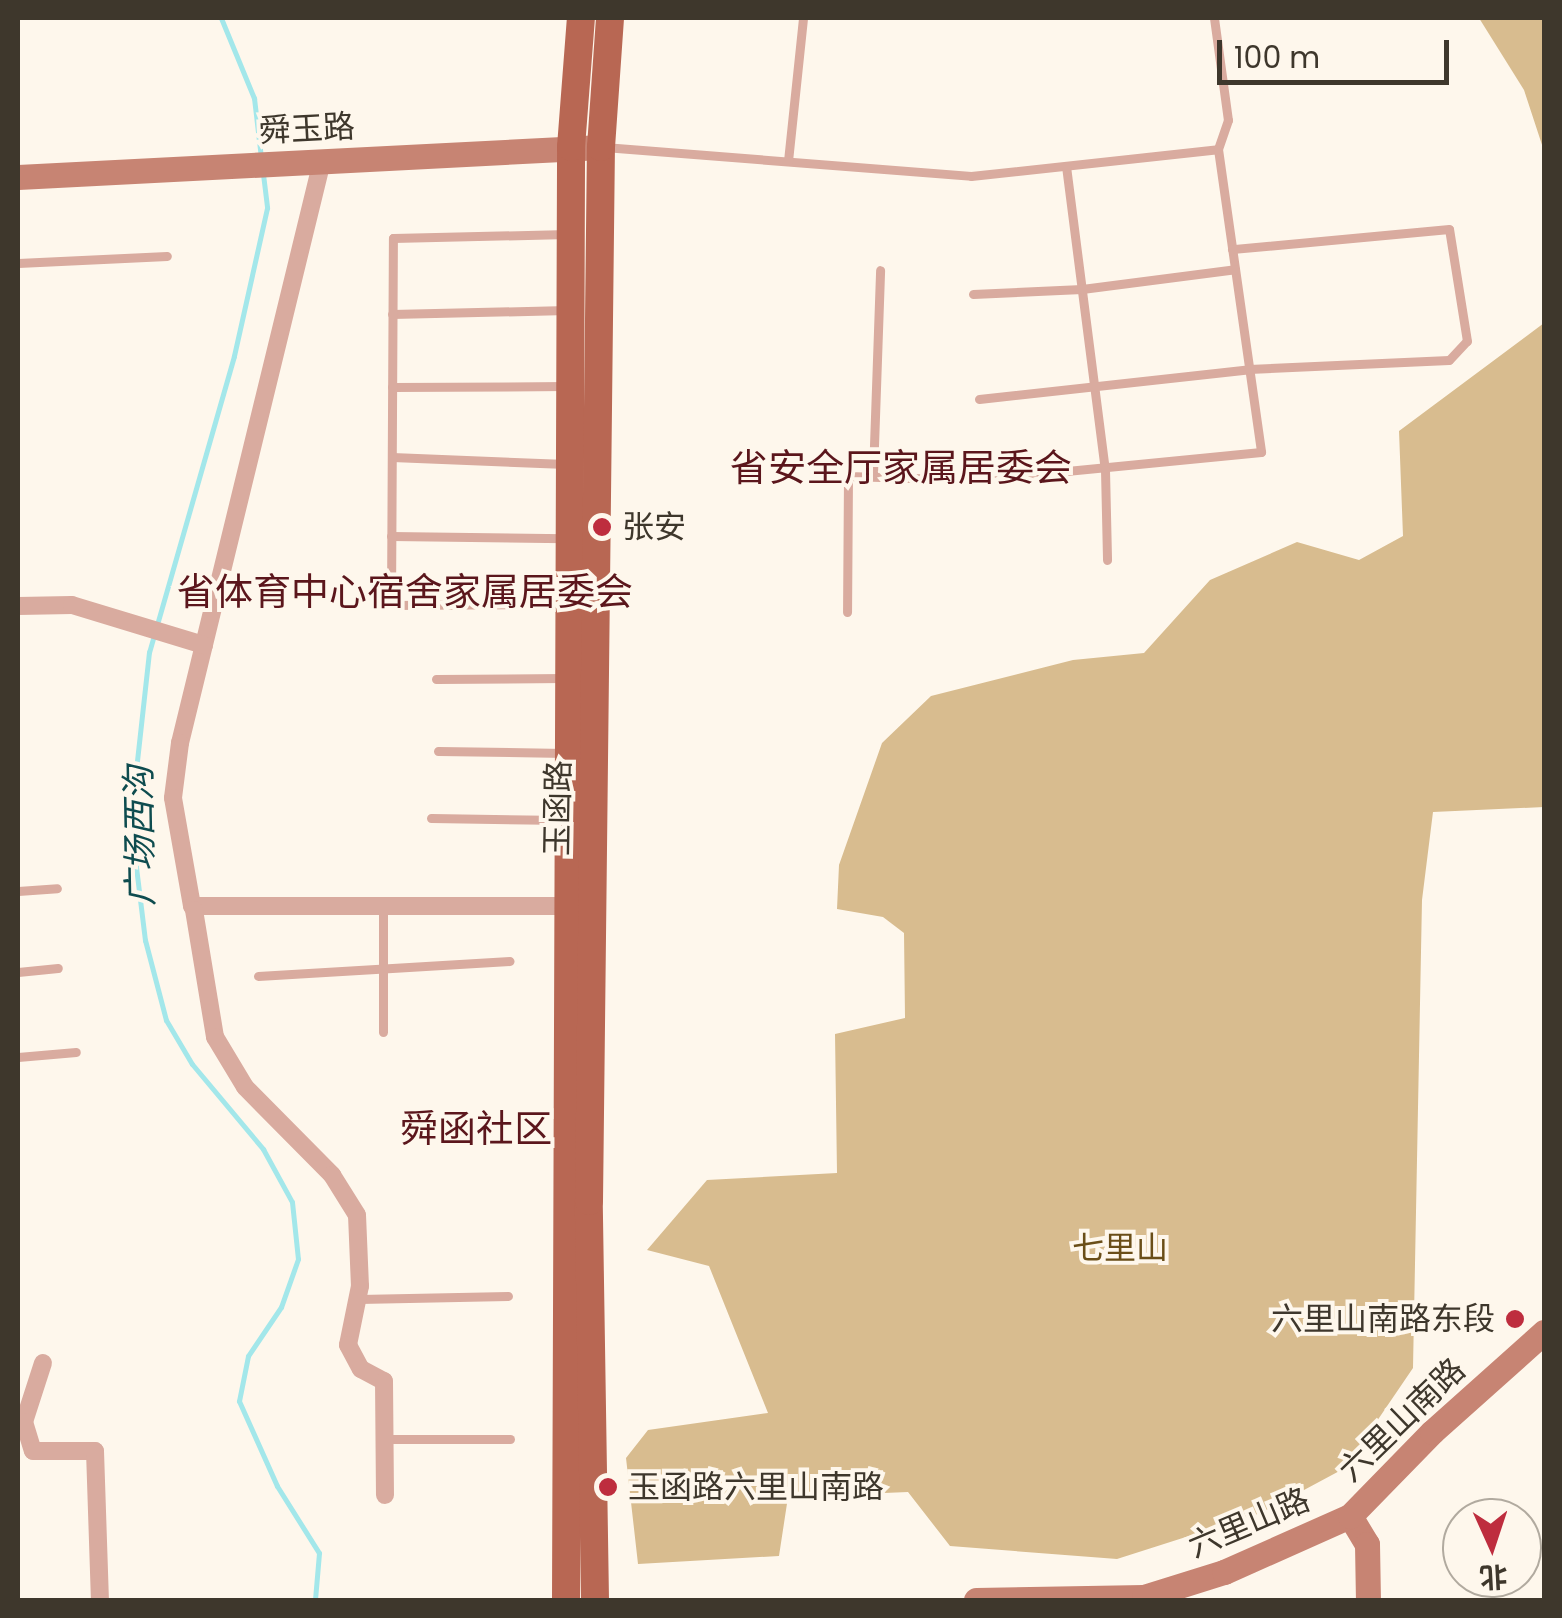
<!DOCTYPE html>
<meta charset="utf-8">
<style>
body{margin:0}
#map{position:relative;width:1562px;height:1618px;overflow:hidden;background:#fef7ec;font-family:Poppins,"Noto Sans SC",sans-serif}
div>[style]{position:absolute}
.forest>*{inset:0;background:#d8bc8f}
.stream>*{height:5px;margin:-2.5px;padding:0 2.5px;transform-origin:2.5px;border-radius:2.5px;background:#a3e7ea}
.lane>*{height:9px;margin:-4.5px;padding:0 4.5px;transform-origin:4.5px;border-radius:4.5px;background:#d9ab9f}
.street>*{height:18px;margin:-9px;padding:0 9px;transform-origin:9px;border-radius:9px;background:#d9ab9f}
.secondary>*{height:25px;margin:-12.5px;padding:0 12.5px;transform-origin:12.5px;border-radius:12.5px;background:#c78473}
.primary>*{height:28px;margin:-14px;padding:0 14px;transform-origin:14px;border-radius:14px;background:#b86753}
.dots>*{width:28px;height:28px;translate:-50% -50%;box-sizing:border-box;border:5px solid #fef7ec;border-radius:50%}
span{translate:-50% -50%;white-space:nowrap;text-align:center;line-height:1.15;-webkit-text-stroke:8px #fef7ec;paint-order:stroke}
.street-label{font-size:32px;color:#3e372c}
.poi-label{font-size:32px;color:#3e372c}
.left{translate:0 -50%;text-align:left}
.right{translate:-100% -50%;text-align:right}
.park-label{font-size:32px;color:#6a4e18}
.water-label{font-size:35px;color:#0e4c4f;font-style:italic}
.quarter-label{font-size:38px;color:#5b161c}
.frame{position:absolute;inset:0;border:20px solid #3e372c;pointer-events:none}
.north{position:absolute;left:1442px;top:1498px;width:100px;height:100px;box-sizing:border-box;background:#fef7ec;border:2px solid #b1aa9f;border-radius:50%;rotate:177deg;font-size:28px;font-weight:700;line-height:40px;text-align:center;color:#3e372c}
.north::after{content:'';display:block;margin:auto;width:35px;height:45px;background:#be2d3e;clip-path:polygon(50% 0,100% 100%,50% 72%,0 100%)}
.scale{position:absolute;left:1217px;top:40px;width:232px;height:45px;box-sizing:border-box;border:5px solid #3e372c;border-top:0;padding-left:12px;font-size:30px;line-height:35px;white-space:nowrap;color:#3e372c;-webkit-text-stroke:8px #fef7ec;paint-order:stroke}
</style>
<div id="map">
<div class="forest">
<i style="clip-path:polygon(1479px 18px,1544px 18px,1544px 151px,1524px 90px)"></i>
<i style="clip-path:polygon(1544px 323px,1544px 807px,1433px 812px,1422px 900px,1413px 1368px,1345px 1468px,1261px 1513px,1117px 1559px,950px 1546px,908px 1492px,788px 1497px,779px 1556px,638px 1564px,626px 1458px,648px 1430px,768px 1413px,709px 1266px,647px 1250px,707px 1180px,837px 1173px,835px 1034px,905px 1018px,904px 933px,883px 917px,837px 909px,839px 865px,882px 743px,931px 696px,1073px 660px,1144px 653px,1210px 580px,1297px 542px,1359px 560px,1403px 536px,1399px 431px)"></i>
</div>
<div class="stream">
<i style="left:221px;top:18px;width:87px;rotate:67.6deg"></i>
<i style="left:254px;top:98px;width:60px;rotate:83.3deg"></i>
<i style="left:263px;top:174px;width:34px;rotate:83deg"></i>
<i style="left:267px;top:208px;width:152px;rotate:102.6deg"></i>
<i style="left:234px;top:356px;width:308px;rotate:106deg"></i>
<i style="left:149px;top:652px;width:137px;rotate:96.3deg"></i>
<i style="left:134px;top:788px;width:79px;rotate:88.5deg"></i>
<i style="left:136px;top:867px;width:74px;rotate:83deg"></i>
<i style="left:145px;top:940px;width:83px;rotate:75.3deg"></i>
<i style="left:166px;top:1020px;width:51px;rotate:59.4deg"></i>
<i style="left:192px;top:1064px;width:111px;rotate:50.1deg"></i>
<i style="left:263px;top:1149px;width:60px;rotate:61.3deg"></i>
<i style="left:292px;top:1202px;width:57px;rotate:84deg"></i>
<i style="left:298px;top:1259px;width:51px;rotate:109.5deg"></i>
<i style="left:281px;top:1307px;width:59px;rotate:124deg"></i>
<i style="left:248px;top:1356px;width:46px;rotate:101.3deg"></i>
<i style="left:239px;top:1401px;width:93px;rotate:65.9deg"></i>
<i style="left:277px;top:1486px;width:79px;rotate:57.9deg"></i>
<i style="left:319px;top:1553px;width:47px;rotate:94.9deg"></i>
</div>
<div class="lane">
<i style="left:1214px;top:18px;width:103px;rotate:82.2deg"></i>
<i style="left:1228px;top:120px;width:31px;rotate:109deg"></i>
<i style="left:604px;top:147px;width:368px;rotate:4.5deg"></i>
<i style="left:971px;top:176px;width:248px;rotate:-6.2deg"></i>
<i style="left:1218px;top:149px;width:306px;rotate:81.9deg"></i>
<i style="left:1261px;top:452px;width:287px;rotate:174.4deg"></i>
<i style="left:975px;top:480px;width:127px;rotate:-178.2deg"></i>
<i style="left:848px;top:476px;width:136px;rotate:90.4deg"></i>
<i style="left:788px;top:161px;width:144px;rotate:-84deg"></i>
<i style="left:1066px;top:166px;width:306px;rotate:82.7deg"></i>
<i style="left:1105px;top:470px;width:90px;rotate:88.7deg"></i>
<i style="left:18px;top:263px;width:149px;rotate:-2.7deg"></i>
<i style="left:973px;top:294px;width:109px;rotate:-2.6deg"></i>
<i style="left:1082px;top:289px;width:154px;rotate:-7.4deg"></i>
<i style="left:392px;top:314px;width:175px;rotate:-1.3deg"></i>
<i style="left:392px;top:387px;width:175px;rotate:-0.3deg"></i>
<i style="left:979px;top:399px;width:272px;rotate:-6.3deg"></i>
<i style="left:1249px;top:369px;width:200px;rotate:-2.6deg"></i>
<i style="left:1449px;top:360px;width:26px;rotate:-47deg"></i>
<i style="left:1467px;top:341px;width:113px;rotate:-99.1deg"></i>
<i style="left:1449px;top:229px;width:218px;rotate:174.7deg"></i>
<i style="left:392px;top:457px;width:174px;rotate:2.3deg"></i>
<i style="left:873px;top:474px;width:204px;rotate:-88deg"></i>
<i style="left:391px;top:536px;width:175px;rotate:0.7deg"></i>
<i style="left:563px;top:604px;width:172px;rotate:179.7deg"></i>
<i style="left:391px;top:605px;width:367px;rotate:-89.7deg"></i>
<i style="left:393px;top:238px;width:175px;rotate:-1.3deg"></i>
<i style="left:436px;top:679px;width:129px;rotate:-0.4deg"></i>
<i style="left:438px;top:751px;width:127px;rotate:0.9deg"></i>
<i style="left:431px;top:818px;width:133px;rotate:0.9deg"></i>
<i style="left:18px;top:891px;width:39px;rotate:-4deg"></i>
<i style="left:18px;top:972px;width:40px;rotate:-5.7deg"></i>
<i style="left:258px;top:976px;width:252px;rotate:-3.4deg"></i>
<i style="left:383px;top:1032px;width:126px;rotate:-90deg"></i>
<i style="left:18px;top:1057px;width:58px;rotate:-4.9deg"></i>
<i style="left:359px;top:1299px;width:149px;rotate:-1.2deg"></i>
<i style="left:385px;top:1439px;width:125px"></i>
</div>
<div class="street">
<i style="left:322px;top:161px;width:599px;rotate:103.71deg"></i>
<i style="left:180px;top:743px;width:55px;rotate:97.3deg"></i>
<i style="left:173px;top:798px;width:110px;rotate:80deg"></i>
<i style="left:192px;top:906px;width:374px"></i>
<i style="left:18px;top:606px;width:54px;rotate:-1.1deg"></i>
<i style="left:72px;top:605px;width:138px;rotate:16.9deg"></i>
<i style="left:194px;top:910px;width:129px;rotate:80.6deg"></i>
<i style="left:215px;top:1037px;width:58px;rotate:59deg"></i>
<i style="left:245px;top:1087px;width:124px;rotate:45.3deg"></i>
<i style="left:332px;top:1175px;width:47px;rotate:58deg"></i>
<i style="left:357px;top:1215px;width:71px;rotate:87.6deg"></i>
<i style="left:360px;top:1286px;width:60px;rotate:101.5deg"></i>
<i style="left:348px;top:1345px;width:27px;rotate:62deg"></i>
<i style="left:361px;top:1369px;width:26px;rotate:28deg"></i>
<i style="left:384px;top:1381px;width:114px;rotate:89.5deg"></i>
<i style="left:43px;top:1363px;width:62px;rotate:107.9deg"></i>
<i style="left:24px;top:1422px;width:30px;rotate:73deg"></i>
<i style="left:33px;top:1451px;width:62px"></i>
<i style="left:95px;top:1451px;width:149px;rotate:88.1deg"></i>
</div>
<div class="secondary">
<i style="left:18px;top:177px;width:584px;rotate:-2.95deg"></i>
<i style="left:1350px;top:1516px;width:33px;rotate:59deg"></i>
<i style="left:1367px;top:1544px;width:56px;rotate:89deg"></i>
<i style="left:976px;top:1600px;width:168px;rotate:-1deg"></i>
<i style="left:1144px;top:1597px;width:84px;rotate:-17.4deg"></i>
<i style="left:1224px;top:1572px;width:138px;rotate:-24deg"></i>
<i style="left:1350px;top:1516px;width:117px;rotate:-45.7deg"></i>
<i style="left:1432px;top:1432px;width:150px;rotate:-41.8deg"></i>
</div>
<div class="primary">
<i style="left:566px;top:1600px;width:1453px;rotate:-89.8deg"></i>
<i style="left:571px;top:147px;width:129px;rotate:-85.6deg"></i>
<i style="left:595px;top:1600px;width:399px;rotate:-90.9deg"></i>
<i style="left:589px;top:1201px;width:1054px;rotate:-89.35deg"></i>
<i style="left:601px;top:147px;width:129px;rotate:-86deg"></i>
</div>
<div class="dots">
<i style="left:602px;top:527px;background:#be2d3e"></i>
<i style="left:1515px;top:1319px;background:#be2d3e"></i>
<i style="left:608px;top:1487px;background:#be2d3e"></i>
</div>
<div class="street-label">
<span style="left:307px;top:129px;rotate:-3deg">舜玉路</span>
<span style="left:558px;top:808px;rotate:-89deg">玉函路</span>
<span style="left:1402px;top:1420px;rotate:-44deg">六里山南路</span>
<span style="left:1249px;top:1523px;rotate:-23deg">六里山路</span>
</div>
<div class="poi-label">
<span class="left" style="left:622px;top:527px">张安</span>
<span class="right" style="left:1495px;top:1319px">六里山南路东段</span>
<span class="left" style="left:628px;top:1487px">玉函路六里山南路</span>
</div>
<div class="park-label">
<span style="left:1120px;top:1248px">七里山</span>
</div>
<div class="water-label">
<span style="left:140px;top:836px;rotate:-91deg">广场西沟</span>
</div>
<div class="quarter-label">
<span style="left:901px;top:468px">省安全厅家属居委会</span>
<span style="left:405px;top:592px">省体育中心宿舍家属居委会</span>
<span style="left:476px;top:1129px">舜函社区</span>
</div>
<div class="frame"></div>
<div class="north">北</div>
<div class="scale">100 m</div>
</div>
